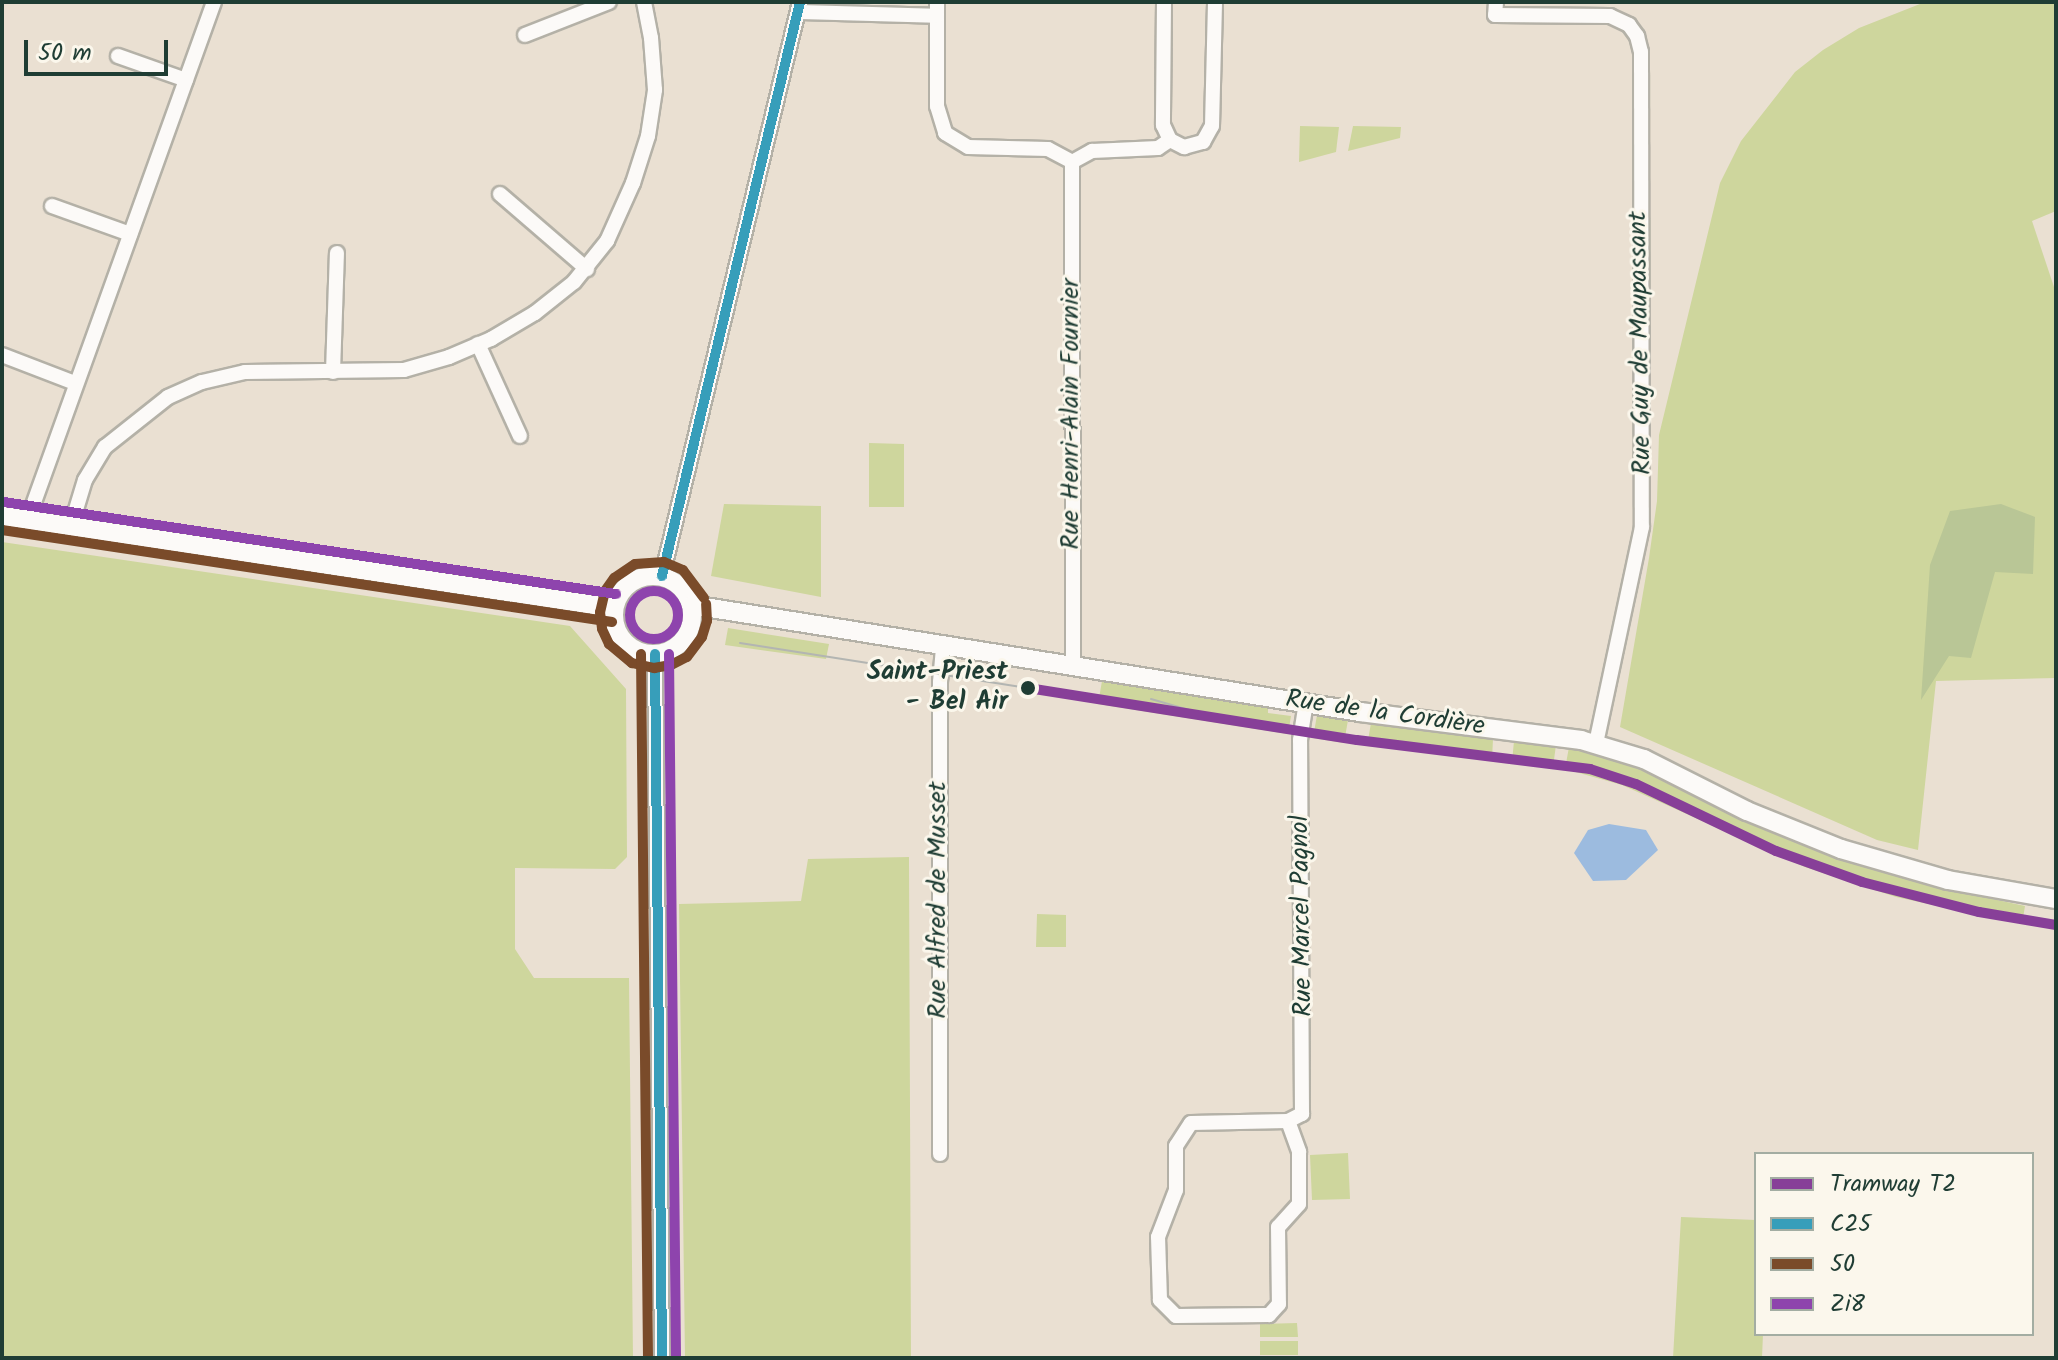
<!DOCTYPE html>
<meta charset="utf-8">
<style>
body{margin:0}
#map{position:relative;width:2058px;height:1360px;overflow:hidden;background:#eae0d2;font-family:Kalam,sans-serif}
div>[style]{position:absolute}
.green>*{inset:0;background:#ced69d}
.forest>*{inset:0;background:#b9c696}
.water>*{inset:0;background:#9cbbdf}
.roads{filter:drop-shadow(2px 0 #b4b1a7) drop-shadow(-2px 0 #b4b1a7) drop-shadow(0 2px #b4b1a7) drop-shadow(0 -2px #b4b1a7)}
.minor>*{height:14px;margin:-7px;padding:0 7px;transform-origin:7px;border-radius:7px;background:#fcfaf8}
.tertiary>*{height:18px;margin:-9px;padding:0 9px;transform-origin:9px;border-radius:9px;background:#fcfaf8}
.tertiary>.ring{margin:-9px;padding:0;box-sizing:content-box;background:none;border:18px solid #fcfaf8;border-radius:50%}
.tram>*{height:2px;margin:-1px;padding:0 1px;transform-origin:1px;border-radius:1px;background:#b3b5b2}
.bus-1>*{height:10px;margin:-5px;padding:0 5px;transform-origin:5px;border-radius:5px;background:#379eba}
.bus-2>*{height:10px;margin:-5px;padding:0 5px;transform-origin:5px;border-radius:5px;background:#7a4b2a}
.bus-3>*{height:10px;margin:-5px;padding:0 5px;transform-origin:5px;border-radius:5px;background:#8e44ad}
.bus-3>.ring{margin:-5px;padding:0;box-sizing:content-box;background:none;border:10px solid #8e44ad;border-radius:50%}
.tram-1>*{height:10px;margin:-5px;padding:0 5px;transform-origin:5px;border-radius:5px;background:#873f98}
.dots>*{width:22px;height:22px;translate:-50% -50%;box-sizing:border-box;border:4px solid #fbf7ec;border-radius:50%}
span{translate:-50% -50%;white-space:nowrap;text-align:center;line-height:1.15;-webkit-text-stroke:6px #fbf7ec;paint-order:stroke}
.street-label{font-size:26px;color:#1f3d34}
.stop-label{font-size:26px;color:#1f3d34;font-weight:700}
.right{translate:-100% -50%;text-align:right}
.frame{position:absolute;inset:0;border:4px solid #1f3d34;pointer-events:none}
.legend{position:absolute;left:1754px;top:1152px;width:280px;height:184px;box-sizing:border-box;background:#fbf7ec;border:2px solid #a3ada2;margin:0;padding:10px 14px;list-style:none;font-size:24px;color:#1f3d34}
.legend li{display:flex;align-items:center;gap:16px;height:40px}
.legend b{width:40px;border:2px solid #a3ada2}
.scale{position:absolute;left:24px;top:40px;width:144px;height:36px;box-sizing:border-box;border:4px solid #1f3d34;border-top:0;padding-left:10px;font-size:24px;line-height:28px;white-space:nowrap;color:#1f3d34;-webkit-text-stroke:6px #fbf7ec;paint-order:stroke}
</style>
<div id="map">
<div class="green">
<i style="clip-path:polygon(1925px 2px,2056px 2px,2056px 211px,2032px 221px,2056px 293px,2056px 678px,1936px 681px,1918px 850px,1877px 840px,1620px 727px,1649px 558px,1657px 501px,1659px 435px,1720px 183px,1741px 141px,1795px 72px,1823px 50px,1859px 28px)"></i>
<i style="clip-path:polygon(1300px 126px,1339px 127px,1336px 152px,1299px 162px)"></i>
<i style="clip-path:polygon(1353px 126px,1401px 127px,1400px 138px,1348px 151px)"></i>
<i style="clip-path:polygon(869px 443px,904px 444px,904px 507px,869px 507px)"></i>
<i style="clip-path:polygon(724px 504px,821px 506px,821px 597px,711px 576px)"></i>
<i style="clip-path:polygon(2px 542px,570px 626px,626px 689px,627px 857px,615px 869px,515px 868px,515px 949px,534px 978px,629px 978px,633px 1358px,2px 1358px)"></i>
<i style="clip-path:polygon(728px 628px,829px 644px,826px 659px,725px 645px)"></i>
<i style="clip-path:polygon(1102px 681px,1268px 707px,1268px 713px,1291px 716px,1288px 734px,1098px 704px)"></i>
<i style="clip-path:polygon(1317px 715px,1348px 720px,1344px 743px,1313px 738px)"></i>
<i style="clip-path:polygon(1371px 723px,1493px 739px,1492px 760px,1367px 746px)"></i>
<i style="clip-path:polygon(1514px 741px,1556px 745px,1553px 767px,1512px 762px)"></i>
<i style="clip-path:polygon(1569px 747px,1637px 767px,1740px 818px,1828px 854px,1924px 884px,2025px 906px,2022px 924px,1896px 897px,1805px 867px,1622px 785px,1565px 769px)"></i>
<i style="clip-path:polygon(909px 857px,911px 1358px,685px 1358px,679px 904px,801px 901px,808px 859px)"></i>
<i style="clip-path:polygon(1037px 914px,1066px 915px,1066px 947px,1036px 947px)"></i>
<i style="clip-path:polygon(1348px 1153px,1350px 1199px,1312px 1200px,1310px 1155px)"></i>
<i style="clip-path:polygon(1681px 1217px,1756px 1220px,1756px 1334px,1763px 1334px,1762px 1358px,1673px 1358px)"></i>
<i style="clip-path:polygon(1297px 1323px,1298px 1337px,1260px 1337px,1260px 1324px)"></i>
<i style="clip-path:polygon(1260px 1341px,1298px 1341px,1298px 1355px,1260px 1355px)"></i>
</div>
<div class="forest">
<i style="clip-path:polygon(2001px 504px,2035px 517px,2033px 574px,1995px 572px,1971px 658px,1949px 656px,1921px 700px,1930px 565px,1950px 511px)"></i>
</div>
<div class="water">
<i style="clip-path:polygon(1609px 824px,1646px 830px,1658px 850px,1626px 880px,1593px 881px,1574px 853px,1588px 830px)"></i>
</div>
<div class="roads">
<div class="minor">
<i style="left:937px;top:2px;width:104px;rotate:90deg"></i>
<i style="left:937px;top:106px;width:28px;rotate:73deg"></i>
<i style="left:945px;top:133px;width:27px;rotate:31deg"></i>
<i style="left:968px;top:147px;width:80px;rotate:1.4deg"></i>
<i style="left:1048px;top:149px;width:27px;rotate:28deg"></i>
<i style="left:1072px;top:162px;width:23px;rotate:-29deg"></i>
<i style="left:1092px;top:151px;width:66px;rotate:-2.6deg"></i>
<i style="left:1158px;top:148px;width:14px;rotate:-34deg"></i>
<i style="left:1164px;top:2px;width:123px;rotate:90.5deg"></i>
<i style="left:1163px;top:125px;width:17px;rotate:65deg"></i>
<i style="left:1170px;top:140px;width:16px;rotate:27deg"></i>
<i style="left:1184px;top:147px;width:20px;rotate:-15deg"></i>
<i style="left:1203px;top:142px;width:18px;rotate:-61deg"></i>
<i style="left:1212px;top:126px;width:124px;rotate:-88.6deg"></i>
<i style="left:1496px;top:2px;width:13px;rotate:94deg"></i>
<i style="left:1495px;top:15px;width:115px;rotate:0.5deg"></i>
<i style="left:1610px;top:16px;width:21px;rotate:25deg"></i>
<i style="left:1629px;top:25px;width:14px;rotate:54deg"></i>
<i style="left:1637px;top:36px;width:16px;rotate:76deg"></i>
<i style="left:1641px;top:52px;width:475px;rotate:89.9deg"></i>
<i style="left:1642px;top:527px;width:221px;rotate:102deg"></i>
<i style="left:798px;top:12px;width:139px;rotate:1.6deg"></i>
<i style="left:525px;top:35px;width:90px;rotate:-21.4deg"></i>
<i style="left:118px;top:56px;width:72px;rotate:19.4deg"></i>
<i style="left:1072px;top:162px;width:505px;rotate:89.89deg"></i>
<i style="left:500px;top:194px;width:115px;rotate:40.8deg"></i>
<i style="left:52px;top:206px;width:83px;rotate:19.7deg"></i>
<i style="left:478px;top:344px;width:101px;rotate:65.5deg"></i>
<i style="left:2px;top:355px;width:78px;rotate:21deg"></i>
<i style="left:333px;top:372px;width:119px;rotate:-88.1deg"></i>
<i style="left:28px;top:519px;width:549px;rotate:-70.21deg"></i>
<i style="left:71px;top:526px;width:48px;rotate:-73.1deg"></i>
<i style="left:85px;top:480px;width:39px;rotate:-59deg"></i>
<i style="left:105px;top:447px;width:80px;rotate:-38.4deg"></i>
<i style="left:168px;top:397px;width:37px;rotate:-24deg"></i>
<i style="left:202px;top:382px;width:44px;rotate:-13.1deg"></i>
<i style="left:245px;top:372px;width:159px;rotate:-0.7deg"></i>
<i style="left:404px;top:370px;width:47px;rotate:-16.1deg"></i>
<i style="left:449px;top:357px;width:46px;rotate:-23.2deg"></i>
<i style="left:491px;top:339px;width:51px;rotate:-30.6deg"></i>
<i style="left:535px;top:313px;width:50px;rotate:-38.5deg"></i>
<i style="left:574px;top:282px;width:53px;rotate:-51.2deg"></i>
<i style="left:607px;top:241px;width:64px;rotate:-65.9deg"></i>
<i style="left:633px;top:183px;width:49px;rotate:-72.3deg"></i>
<i style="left:648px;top:136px;width:47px;rotate:-81.3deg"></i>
<i style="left:655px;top:90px;width:52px;rotate:-94.4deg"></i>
<i style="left:651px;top:38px;width:37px;rotate:-101deg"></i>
<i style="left:662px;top:576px;width:590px;rotate:-76.48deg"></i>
<i style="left:655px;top:654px;width:704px;rotate:89.43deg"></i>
<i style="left:1288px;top:1121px;width:33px;rotate:70deg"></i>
<i style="left:1299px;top:1152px;width:52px;rotate:90deg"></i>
<i style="left:1299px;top:1204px;width:31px;rotate:132deg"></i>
<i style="left:1278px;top:1227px;width:77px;rotate:89.3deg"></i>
<i style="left:1279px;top:1304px;width:15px;rotate:132deg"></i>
<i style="left:1269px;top:1315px;width:93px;rotate:179.4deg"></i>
<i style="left:1176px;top:1316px;width:23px;rotate:-135deg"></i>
<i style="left:1160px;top:1300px;width:63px;rotate:-91.8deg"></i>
<i style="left:1158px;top:1237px;width:50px;rotate:-69deg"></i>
<i style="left:1176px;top:1190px;width:44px;rotate:-90deg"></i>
<i style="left:1176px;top:1146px;width:27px;rotate:-57deg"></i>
<i style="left:1191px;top:1123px;width:97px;rotate:-1.2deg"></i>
<i style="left:1288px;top:1121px;width:16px;rotate:-27deg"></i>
<i style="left:1302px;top:1114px;width:374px;rotate:-90.3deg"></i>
<i style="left:1300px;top:740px;width:37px;rotate:-81deg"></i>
<i style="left:940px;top:1154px;width:472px;rotate:-90deg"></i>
<i style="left:940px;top:682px;width:36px;rotate:-85deg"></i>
</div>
<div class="tertiary">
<i style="left:2px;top:516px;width:619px;rotate:8.55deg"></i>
<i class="ring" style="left:614px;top:576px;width:60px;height:60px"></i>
<i style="left:692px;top:605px;width:677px;rotate:9.1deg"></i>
<i style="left:1360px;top:712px;width:223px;rotate:7.2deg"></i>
<i style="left:1581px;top:740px;width:66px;rotate:16.8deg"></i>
<i style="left:1644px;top:759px;width:115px;rotate:26.8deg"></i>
<i style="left:1747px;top:811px;width:101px;rotate:22deg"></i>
<i style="left:1841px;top:849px;width:111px;rotate:16.2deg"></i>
<i style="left:1948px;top:880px;width:110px;rotate:10deg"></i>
</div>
</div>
<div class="tram">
<i style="left:740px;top:643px;width:291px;rotate:8.9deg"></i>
<i style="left:1151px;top:699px;width:69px;rotate:16.1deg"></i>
</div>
<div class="bus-1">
<i style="left:662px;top:576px;width:590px;rotate:-76.48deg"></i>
<i style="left:655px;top:654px;width:704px;rotate:89.43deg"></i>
</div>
<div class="bus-2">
<i style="left:2px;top:530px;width:617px;rotate:8.58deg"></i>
<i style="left:704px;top:598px;width:35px;rotate:-127deg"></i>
<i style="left:683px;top:570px;width:21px;rotate:-157deg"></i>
<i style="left:664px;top:562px;width:29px;rotate:176deg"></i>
<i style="left:635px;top:564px;width:25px;rotate:146deg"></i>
<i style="left:614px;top:578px;width:16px;rotate:125deg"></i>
<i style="left:605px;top:591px;width:22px;rotate:103deg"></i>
<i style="left:600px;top:612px;width:17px;rotate:83deg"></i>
<i style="left:602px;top:629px;width:17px;rotate:65deg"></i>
<i style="left:609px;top:644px;width:30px;rotate:40deg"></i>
<i style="left:632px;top:663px;width:23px;rotate:13deg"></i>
<i style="left:654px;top:668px;width:17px;rotate:-10deg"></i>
<i style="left:671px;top:665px;width:18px;rotate:-27deg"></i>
<i style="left:687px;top:657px;width:25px;rotate:-53deg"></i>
<i style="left:702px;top:637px;width:17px;rotate:-73deg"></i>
<i style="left:707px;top:621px;width:17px;rotate:-93deg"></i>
<i style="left:641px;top:654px;width:704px;rotate:89.43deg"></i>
</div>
<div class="bus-3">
<i style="left:4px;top:502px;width:619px;rotate:8.55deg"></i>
<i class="ring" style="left:630px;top:591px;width:38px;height:38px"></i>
<i style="left:669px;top:654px;width:704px;rotate:89.43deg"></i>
</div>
<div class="tram-1">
<i style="left:1028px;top:688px;width:333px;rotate:9deg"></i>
<i style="left:1357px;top:740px;width:235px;rotate:7.1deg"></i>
<i style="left:1590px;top:769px;width:48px;rotate:18.1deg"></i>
<i style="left:1636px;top:784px;width:155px;rotate:25.6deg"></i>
<i style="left:1776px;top:851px;width:91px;rotate:19.8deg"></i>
<i style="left:1862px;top:882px;width:121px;rotate:14.4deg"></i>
<i style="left:1979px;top:912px;width:78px;rotate:9.6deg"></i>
</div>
<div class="dots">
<i style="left:1028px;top:688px;background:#1f3d34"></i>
</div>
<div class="street-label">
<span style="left:1641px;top:343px;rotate:-91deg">Rue Guy de Maupassant</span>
<span style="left:1072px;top:414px;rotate:-90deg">Rue Henri-Alain Fournier</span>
<span style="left:1385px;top:714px;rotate:8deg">Rue de la Cordière</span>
<span style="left:939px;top:900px;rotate:-90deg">Rue Alfred de Musset</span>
<span style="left:1303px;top:916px;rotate:-91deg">Rue Marcel Pagnol</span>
</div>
<div class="stop-label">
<span class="right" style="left:1008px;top:688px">Saint-Priest<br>- Bel Air</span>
</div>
<div class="frame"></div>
<ul class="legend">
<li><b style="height:10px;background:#873f98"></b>Tramway T2</li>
<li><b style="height:10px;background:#379eba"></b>C25</li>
<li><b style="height:10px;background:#7a4b2a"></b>50</li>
<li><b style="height:10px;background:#8e44ad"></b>Zi8</li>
</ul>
<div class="scale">50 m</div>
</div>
